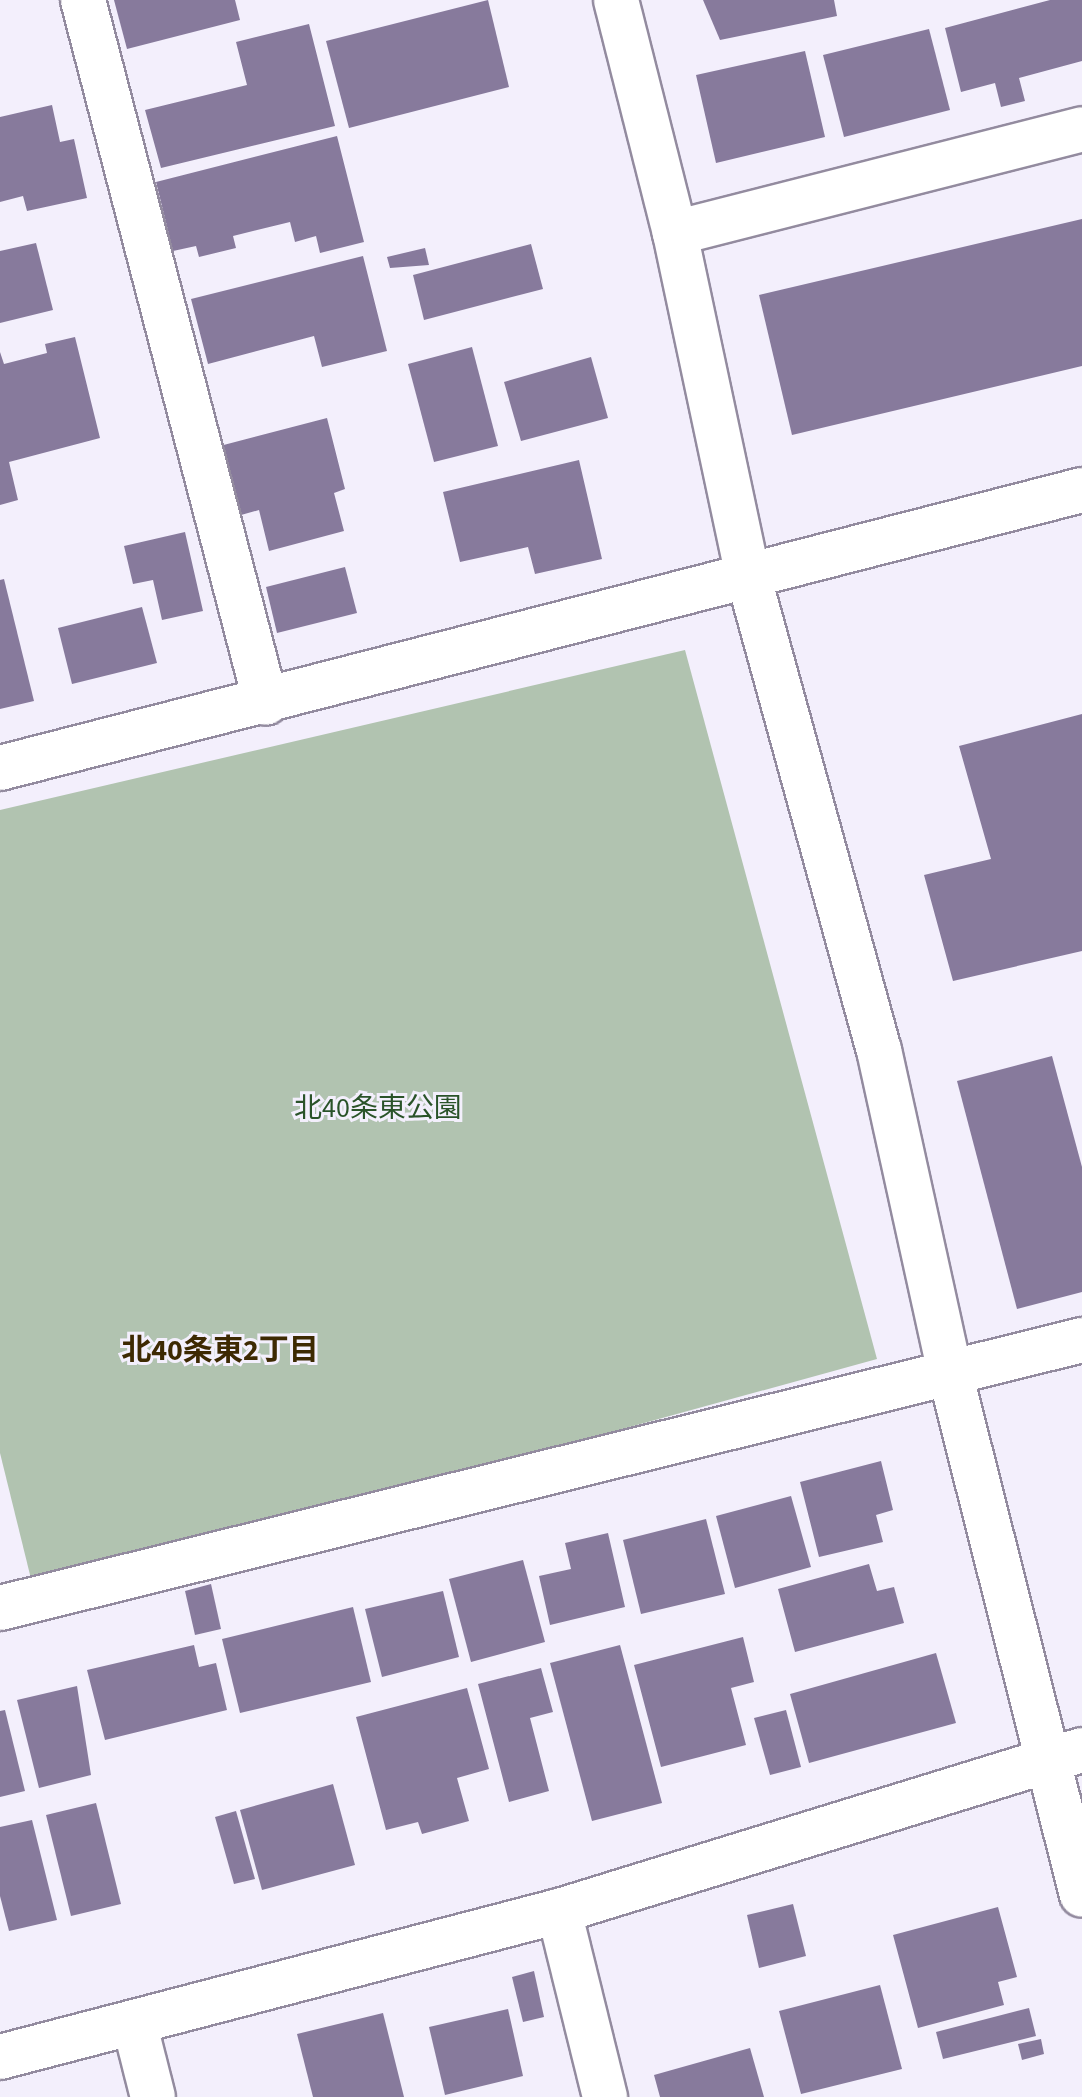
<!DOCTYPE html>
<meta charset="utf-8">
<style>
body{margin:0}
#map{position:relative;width:1082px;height:2097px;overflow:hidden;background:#f3effc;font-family:"Source Sans 3","Noto Sans JP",sans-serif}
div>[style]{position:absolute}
.green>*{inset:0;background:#b1c3b0}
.building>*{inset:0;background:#877a9c}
.roads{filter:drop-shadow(2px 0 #938b9f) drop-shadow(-2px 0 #938b9f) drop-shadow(0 2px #938b9f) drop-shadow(0 -2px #938b9f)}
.minor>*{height:44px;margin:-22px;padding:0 22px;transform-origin:22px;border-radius:22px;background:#fff}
span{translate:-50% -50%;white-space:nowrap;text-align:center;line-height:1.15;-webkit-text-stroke:6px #f3effc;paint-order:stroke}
.park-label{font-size:28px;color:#2a5329}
.neighbourhood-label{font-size:30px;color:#3d2902;font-weight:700}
</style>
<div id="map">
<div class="green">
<i style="clip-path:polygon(685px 650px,877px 1359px,34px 1591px,0 1453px,0 810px)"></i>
</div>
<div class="building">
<i style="clip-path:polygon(114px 0,235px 0,240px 20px,127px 49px)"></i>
<i style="clip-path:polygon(488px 0,509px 87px,349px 128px,326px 41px)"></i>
<i style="clip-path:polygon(703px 0,834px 0,837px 16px,720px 40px)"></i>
<i style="clip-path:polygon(1050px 0,1082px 0,1082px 61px,1019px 78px,1025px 101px,1001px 107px,995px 83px,961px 92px,945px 28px)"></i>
<i style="clip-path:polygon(309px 24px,335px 126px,161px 168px,145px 110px,247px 85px,236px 42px)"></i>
<i style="clip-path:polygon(929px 29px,950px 110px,844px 137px,823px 55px)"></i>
<i style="clip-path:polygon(805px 51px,825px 137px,716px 163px,696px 75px)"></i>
<i style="clip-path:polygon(52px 105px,60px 142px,74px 139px,87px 198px,27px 211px,23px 196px,0 202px,0 117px)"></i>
<i style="clip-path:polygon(337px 136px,364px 242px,320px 253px,316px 236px,295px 242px,290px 222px,233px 236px,236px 248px,199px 257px,196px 246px,173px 251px,156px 182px)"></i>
<i style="clip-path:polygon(1082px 219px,1082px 366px,792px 435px,759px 295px)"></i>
<i style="clip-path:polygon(36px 243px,53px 310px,0 323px,0 251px)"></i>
<i style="clip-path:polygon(531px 244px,543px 289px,424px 320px,413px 275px)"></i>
<i style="clip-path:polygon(425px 248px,429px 265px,390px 268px,387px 257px)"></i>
<i style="clip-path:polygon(363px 256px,387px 351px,322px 367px,314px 336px,208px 364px,191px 299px)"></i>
<i style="clip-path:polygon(75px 337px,100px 438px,9px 462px,18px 500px,0 505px,0 352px,4px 364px,47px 353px,45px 344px)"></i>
<i style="clip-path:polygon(472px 347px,498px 446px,434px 462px,408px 364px)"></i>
<i style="clip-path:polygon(591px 357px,608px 418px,521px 441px,504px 382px)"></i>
<i style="clip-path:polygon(327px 418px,345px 489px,334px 493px,344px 531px,269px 551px,259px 510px,234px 517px,216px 447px)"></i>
<i style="clip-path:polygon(579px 460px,602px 559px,535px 574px,528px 547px,460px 562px,443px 492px)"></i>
<i style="clip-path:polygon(185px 532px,203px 611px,162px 620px,153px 580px,133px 584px,124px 546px)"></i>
<i style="clip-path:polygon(345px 567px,357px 613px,277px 633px,266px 587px)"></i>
<i style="clip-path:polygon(4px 579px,34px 701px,0 709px,0 580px)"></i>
<i style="clip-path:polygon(142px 607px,157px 663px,72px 684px,58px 628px)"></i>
<i style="clip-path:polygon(1082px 714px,1082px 951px,953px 981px,924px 875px,991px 859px,959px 746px)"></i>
<i style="clip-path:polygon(1052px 1056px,1082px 1167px,1082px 1292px,1017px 1309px,957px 1081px)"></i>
<i style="clip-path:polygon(881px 1461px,893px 1510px,876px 1515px,883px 1542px,819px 1557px,800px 1482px)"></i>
<i style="clip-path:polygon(791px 1496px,811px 1567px,735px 1588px,716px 1516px)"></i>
<i style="clip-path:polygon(706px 1519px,725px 1594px,641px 1614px,623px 1540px)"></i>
<i style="clip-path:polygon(608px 1533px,625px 1607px,550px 1625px,539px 1576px,571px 1569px,565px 1543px)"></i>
<i style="clip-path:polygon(523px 1560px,545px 1642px,471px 1662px,449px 1579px)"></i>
<i style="clip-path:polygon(869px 1564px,877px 1591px,894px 1587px,904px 1623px,795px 1652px,778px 1589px)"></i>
<i style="clip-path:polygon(211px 1584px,221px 1629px,195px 1635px,185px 1591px)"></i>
<i style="clip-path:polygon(443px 1591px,459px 1657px,382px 1677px,365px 1609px)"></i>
<i style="clip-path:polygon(353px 1607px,371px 1682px,240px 1713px,222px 1639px)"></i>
<i style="clip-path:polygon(743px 1637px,754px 1682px,731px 1688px,746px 1745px,661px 1767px,634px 1665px)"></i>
<i style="clip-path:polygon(194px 1645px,199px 1667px,216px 1663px,227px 1710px,105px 1740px,87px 1670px)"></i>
<i style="clip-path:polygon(620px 1645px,662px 1803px,592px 1821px,550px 1663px)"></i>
<i style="clip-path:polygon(936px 1653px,956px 1723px,809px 1763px,790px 1694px)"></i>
<i style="clip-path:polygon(541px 1668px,553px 1712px,530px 1718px,549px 1791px,509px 1802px,478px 1684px)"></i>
<i style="clip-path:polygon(77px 1686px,91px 1775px,39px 1788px,17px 1700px)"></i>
<i style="clip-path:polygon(467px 1688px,489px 1769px,457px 1778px,469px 1821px,422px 1834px,418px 1822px,386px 1830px,356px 1717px)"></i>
<i style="clip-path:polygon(5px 1710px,25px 1791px,0 1797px,0 1711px)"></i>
<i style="clip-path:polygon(786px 1710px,801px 1767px,770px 1775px,754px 1718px)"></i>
<i style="clip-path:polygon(333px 1784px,355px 1865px,262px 1890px,240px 1810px)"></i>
<i style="clip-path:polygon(96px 1803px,121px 1904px,71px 1916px,46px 1815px)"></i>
<i style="clip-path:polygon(236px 1811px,255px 1879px,234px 1884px,215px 1817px)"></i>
<i style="clip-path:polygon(32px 1820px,57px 1920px,9px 1931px,0 1896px,0 1827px)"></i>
<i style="clip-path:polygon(793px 1904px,806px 1956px,759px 1968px,747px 1915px)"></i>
<i style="clip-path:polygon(998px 1907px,1017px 1977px,998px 1982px,1004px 2005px,918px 2028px,893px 1935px)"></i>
<i style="clip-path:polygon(534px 1971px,544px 2017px,523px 2022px,512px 1977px)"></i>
<i style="clip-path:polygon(880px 1985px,902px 2069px,801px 2094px,779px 2011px)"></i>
<i style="clip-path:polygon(1029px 2008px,1036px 2036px,943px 2059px,936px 2032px)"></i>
<i style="clip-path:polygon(508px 2009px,523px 2076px,445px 2095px,429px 2027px)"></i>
<i style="clip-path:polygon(383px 2013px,404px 2097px,313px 2097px,297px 2034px)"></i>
<i style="clip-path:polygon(1041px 2039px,1044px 2054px,1022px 2060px,1018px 2044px)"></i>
<i style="clip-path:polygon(750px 2048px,764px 2097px,660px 2097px,654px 2075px)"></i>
</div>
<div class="roads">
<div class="minor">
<i style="left:83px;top:0;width:726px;rotate:75.41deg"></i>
<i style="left:616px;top:0;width:240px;rotate:75.8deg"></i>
<i style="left:675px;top:233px;width:350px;rotate:78deg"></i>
<i style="left:748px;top:575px;width:493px;rotate:74.6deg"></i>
<i style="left:879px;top:1050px;width:331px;rotate:77.6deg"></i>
<i style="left:950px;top:1373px;width:538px;rotate:75.81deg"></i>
<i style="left:675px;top:233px;width:420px;rotate:-14.3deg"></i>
<i style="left:0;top:768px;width:1117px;rotate:-14.41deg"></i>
<i style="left:0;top:1608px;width:1115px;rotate:-13.91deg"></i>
<i style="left:559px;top:1911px;width:192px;rotate:76.1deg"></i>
<i style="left:135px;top:2026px;width:73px;rotate:75.8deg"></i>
<i style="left:0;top:2057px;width:578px;rotate:-14.64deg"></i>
<i style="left:559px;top:1911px;width:547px;rotate:-17.11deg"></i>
</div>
</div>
<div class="park-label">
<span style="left:378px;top:1108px">北40条東公園</span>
</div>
<div class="neighbourhood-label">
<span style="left:220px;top:1351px">北40条東2丁目</span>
</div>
</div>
